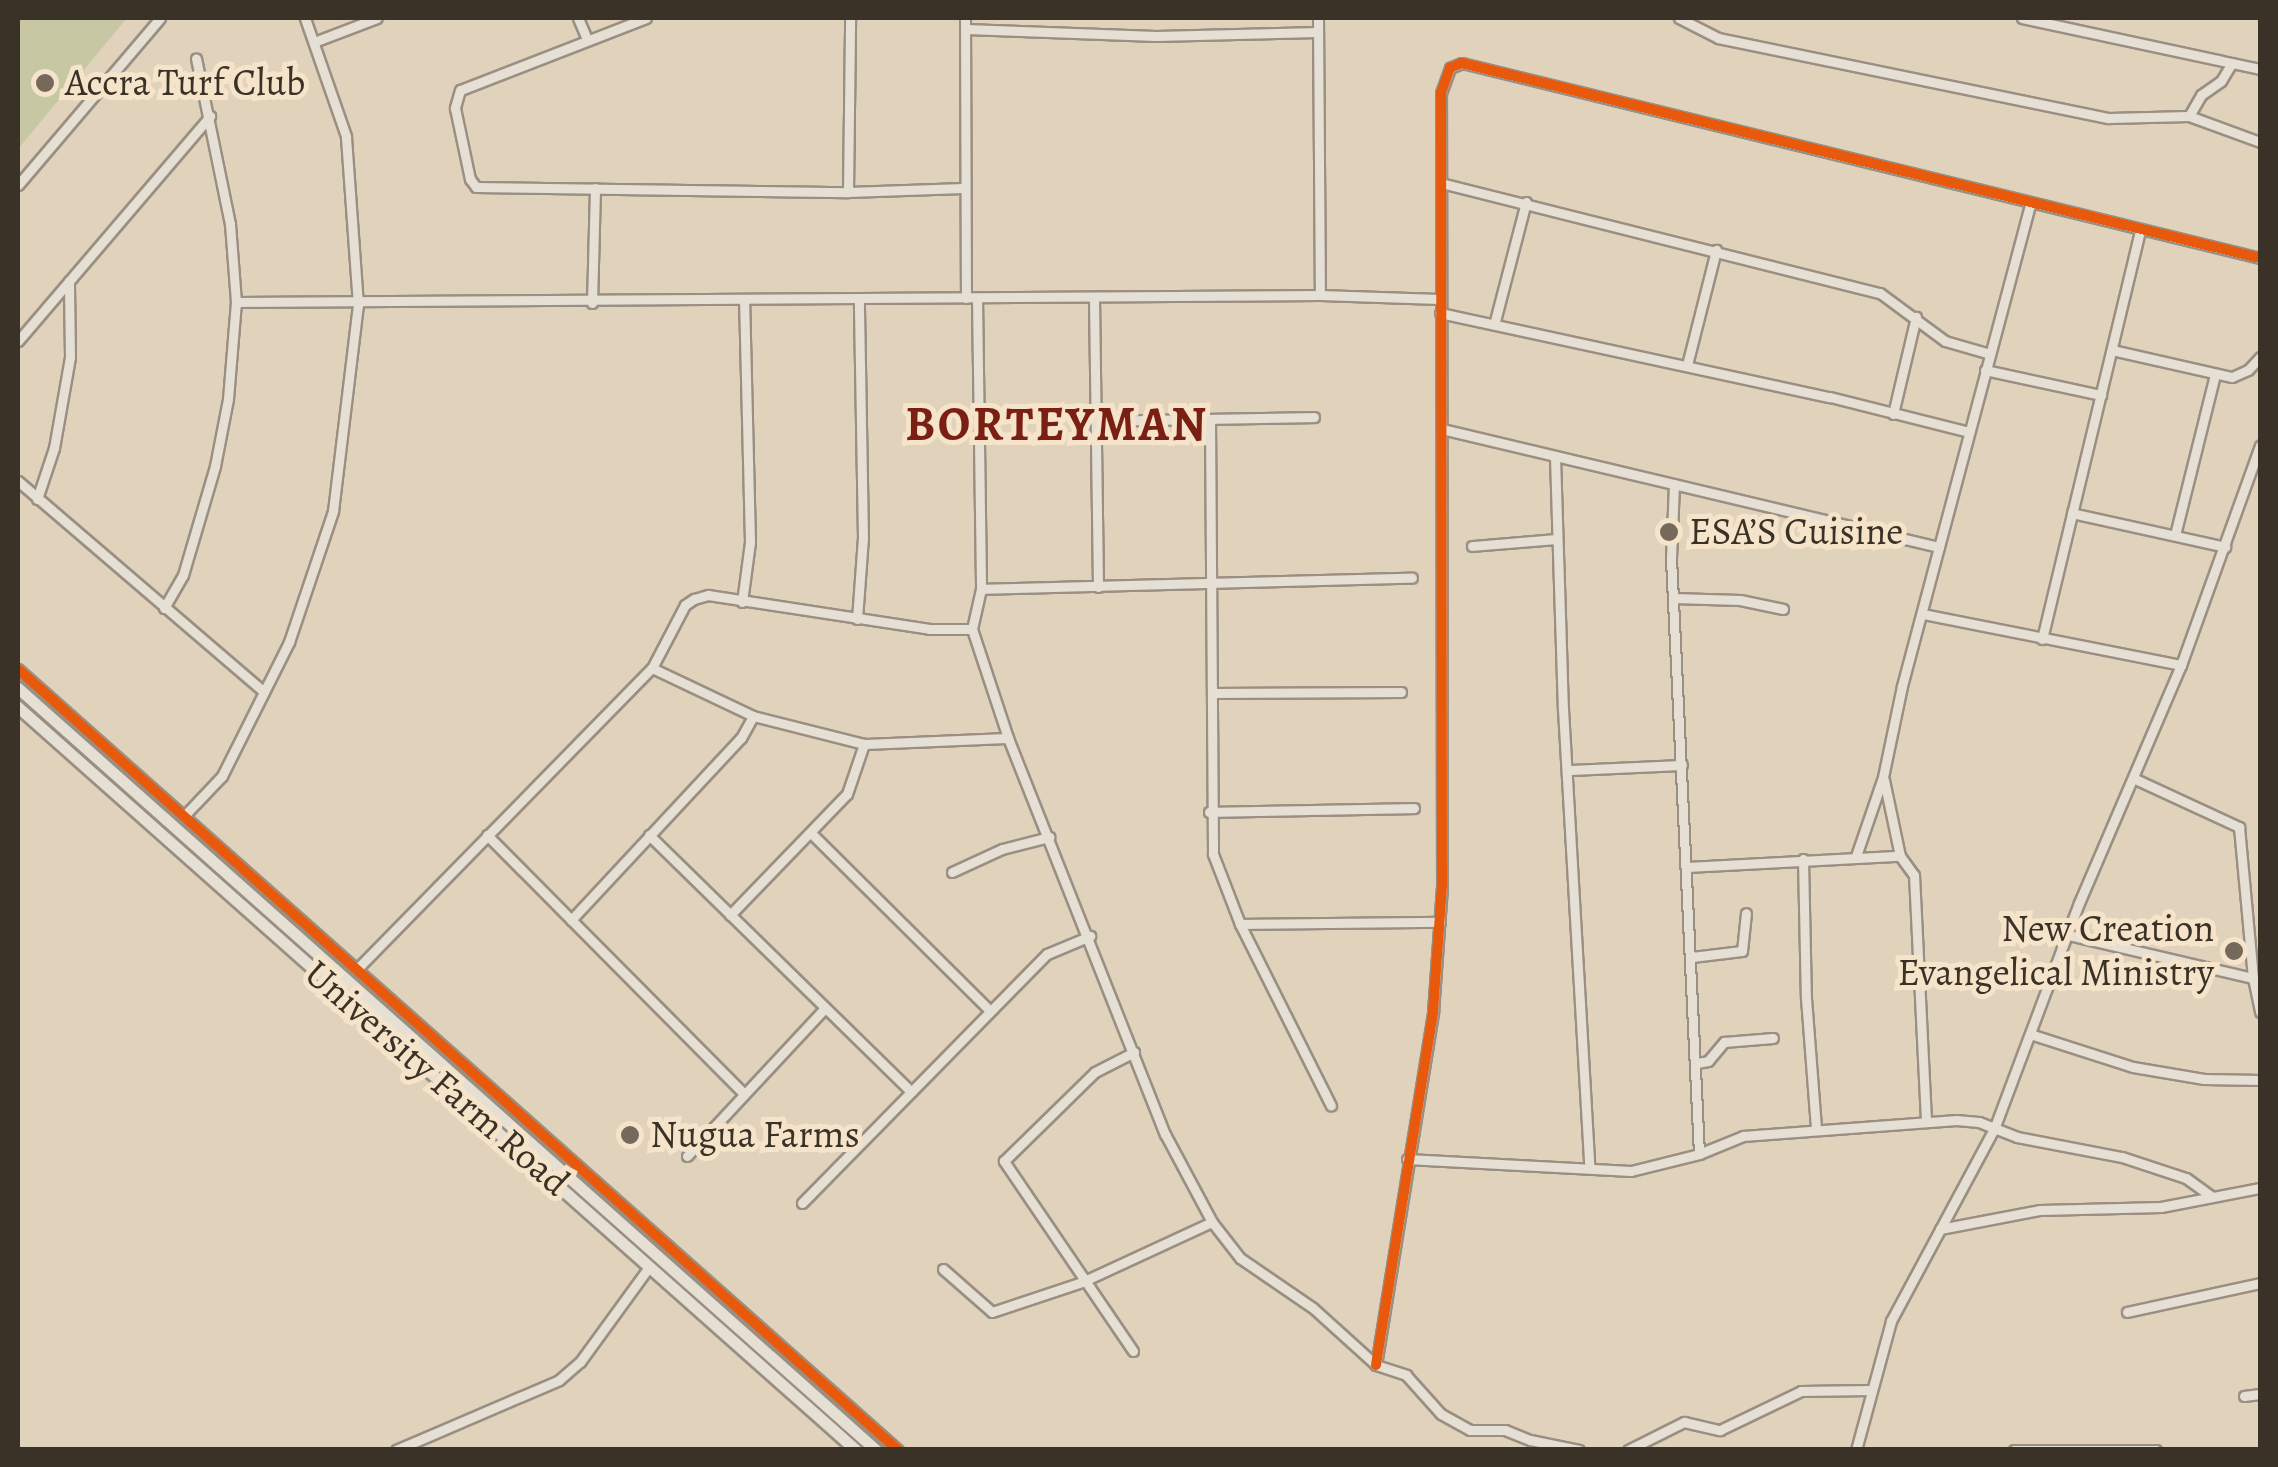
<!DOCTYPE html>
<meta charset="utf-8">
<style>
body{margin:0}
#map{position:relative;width:2278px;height:1467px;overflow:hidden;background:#e1d2bc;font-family:Alegreya,serif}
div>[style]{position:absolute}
.green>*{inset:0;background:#c8c7a3}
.roads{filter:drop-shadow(2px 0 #998f82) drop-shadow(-2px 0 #998f82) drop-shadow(0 2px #998f82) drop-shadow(0 -2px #998f82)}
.street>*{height:9px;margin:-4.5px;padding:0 4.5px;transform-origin:4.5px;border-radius:4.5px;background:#e6dfd4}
.secondary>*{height:11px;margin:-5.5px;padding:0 5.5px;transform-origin:5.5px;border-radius:5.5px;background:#e6dfd4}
.cycleway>*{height:10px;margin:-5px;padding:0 5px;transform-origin:5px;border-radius:5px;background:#e8590c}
.dots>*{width:28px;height:28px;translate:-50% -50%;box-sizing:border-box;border:5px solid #f5e4ca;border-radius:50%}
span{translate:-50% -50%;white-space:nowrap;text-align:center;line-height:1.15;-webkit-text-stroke:10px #f5e4ca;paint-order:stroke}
.poi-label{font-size:38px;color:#3a3127}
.left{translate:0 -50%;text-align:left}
.right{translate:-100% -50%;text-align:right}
.street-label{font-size:38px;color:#3a3127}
.district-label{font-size:48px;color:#7a1f14;font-weight:700;letter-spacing:2.5px}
.frame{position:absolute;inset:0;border:20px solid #3a3127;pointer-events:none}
</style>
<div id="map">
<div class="green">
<i style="clip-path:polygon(18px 18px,127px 18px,18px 149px)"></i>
</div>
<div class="roads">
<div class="street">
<i style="left:578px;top:18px;width:21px;rotate:67deg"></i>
<i style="left:646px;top:18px;width:199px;rotate:158.8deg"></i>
<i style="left:460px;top:90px;width:19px;rotate:106deg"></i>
<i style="left:455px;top:108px;width:73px;rotate:78.1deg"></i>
<i style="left:470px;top:179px;width:10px;rotate:53deg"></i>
<i style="left:476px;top:187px;width:372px;rotate:0.8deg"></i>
<i style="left:848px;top:192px;width:115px;rotate:-2deg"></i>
<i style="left:965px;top:18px;width:280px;rotate:89.8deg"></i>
<i style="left:1318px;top:18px;width:277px;rotate:89.6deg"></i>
<i style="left:1679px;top:18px;width:44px;rotate:27.1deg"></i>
<i style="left:1718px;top:38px;width:399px;rotate:11.6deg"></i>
<i style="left:2109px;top:118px;width:80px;rotate:-1.4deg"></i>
<i style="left:2189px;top:116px;width:76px;rotate:20.1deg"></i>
<i style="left:2022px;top:18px;width:243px;rotate:12.1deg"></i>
<i style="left:966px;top:29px;width:190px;rotate:2.1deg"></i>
<i style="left:1156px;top:36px;width:162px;rotate:-1.4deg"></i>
<i style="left:314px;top:42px;width:67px;rotate:-20.9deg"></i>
<i style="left:2189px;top:116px;width:24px;rotate:-60deg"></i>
<i style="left:2201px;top:95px;width:24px;rotate:-35deg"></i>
<i style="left:2221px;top:81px;width:21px;rotate:-59deg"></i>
<i style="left:1441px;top:183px;width:453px;rotate:14.1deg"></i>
<i style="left:1880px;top:293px;width:81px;rotate:36.4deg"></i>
<i style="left:1945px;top:341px;width:47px;rotate:16.1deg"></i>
<i style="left:18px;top:185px;width:219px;rotate:-49.6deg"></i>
<i style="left:848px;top:192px;width:174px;rotate:-89.3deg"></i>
<i style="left:977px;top:298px;width:291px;rotate:89.2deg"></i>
<i style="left:981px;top:589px;width:41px;rotate:102.7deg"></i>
<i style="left:972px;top:629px;width:115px;rotate:71.7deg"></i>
<i style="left:1008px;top:738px;width:426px;rotate:68.4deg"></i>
<i style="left:1165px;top:1134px;width:100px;rotate:61.9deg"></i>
<i style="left:1212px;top:1222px;width:46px;rotate:52.1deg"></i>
<i style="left:1240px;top:1258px;width:88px;rotate:34.4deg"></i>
<i style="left:1313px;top:1308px;width:85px;rotate:42.1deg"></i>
<i style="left:1376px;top:1365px;width:32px;rotate:18deg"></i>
<i style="left:1406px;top:1375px;width:52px;rotate:48.1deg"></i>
<i style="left:1441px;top:1414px;width:33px;rotate:29deg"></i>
<i style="left:1470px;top:1430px;width:35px"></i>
<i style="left:1505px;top:1430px;width:27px;rotate:22deg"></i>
<i style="left:1530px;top:1440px;width:50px;rotate:11.5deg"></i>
<i style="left:1094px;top:299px;width:288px;rotate:89.2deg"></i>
<i style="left:236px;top:302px;width:1084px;rotate:-0.37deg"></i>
<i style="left:1320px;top:295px;width:119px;rotate:1.9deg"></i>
<i style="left:592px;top:303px;width:115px;rotate:-88.5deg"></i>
<i style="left:1440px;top:313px;width:399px;rotate:12.2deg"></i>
<i style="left:1830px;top:397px;width:143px;rotate:14.1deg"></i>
<i style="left:1495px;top:321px;width:123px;rotate:-75.4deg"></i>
<i style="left:18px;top:341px;width:296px;rotate:-49.5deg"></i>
<i style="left:2112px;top:350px;width:123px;rotate:12.7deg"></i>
<i style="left:2232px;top:377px;width:17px;rotate:-24deg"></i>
<i style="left:2248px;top:370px;width:18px;rotate:-47deg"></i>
<i style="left:1687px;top:365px;width:119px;rotate:-75.8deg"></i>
<i style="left:1985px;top:370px;width:119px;rotate:12.2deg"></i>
<i style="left:1893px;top:414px;width:100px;rotate:-76.7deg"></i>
<i style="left:1210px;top:420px;width:434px;rotate:89.6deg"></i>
<i style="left:1213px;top:854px;width:75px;rotate:68.9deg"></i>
<i style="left:1240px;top:924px;width:203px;rotate:63.4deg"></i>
<i style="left:1095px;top:421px;width:219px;rotate:-1deg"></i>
<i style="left:1442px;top:429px;width:511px;rotate:13.36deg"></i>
<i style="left:1555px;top:457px;width:252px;rotate:88.2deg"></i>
<i style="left:1563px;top:709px;width:457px;rotate:86.7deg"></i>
<i style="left:18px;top:481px;width:324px;rotate:40.6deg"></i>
<i style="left:1674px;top:484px;width:74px;rotate:92.3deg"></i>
<i style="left:1671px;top:558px;width:597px;rotate:87.31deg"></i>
<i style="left:37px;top:499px;width:54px;rotate:-71.6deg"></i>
<i style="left:54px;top:448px;width:92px;rotate:-80deg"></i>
<i style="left:70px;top:357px;width:76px;rotate:-90.8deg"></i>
<i style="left:2072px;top:513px;width:157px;rotate:12.5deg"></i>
<i style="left:2175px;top:535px;width:166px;rotate:-76deg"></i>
<i style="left:1472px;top:546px;width:83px;rotate:-4.8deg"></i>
<i style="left:981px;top:589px;width:431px;rotate:-1.5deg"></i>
<i style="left:1673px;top:598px;width:67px;rotate:1.7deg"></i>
<i style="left:1740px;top:600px;width:44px;rotate:11.8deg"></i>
<i style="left:742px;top:602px;width:61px;rotate:-82.4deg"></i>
<i style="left:750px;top:542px;width:241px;rotate:-91.4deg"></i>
<i style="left:164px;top:608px;width:38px;rotate:-60deg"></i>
<i style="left:183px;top:575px;width:114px;rotate:-73.6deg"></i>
<i style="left:215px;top:466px;width:68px;rotate:-79deg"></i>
<i style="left:228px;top:399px;width:97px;rotate:-85.3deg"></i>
<i style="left:236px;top:302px;width:78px;rotate:-94.4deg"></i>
<i style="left:230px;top:224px;width:169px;rotate:-101.6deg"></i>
<i style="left:1923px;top:614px;width:263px;rotate:11.2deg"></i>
<i style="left:857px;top:619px;width:81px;rotate:-85.8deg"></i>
<i style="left:863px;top:538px;width:238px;rotate:-91deg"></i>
<i style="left:2042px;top:639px;width:419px;rotate:-76.5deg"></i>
<i style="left:652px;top:668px;width:112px;rotate:25.4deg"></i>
<i style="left:753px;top:716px;width:114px;rotate:14.2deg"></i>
<i style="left:864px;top:744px;width:144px;rotate:-2.4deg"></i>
<i style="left:18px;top:669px;width:1177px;rotate:41.59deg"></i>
<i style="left:1213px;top:693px;width:188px;rotate:-0.3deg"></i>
<i style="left:1570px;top:770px;width:112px;rotate:-2.6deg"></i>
<i style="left:2133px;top:778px;width:117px;rotate:24.8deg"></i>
<i style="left:2239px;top:827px;width:152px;rotate:84.7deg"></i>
<i style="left:2253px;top:978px;width:35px;rotate:78deg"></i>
<i style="left:1884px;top:780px;width:78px;rotate:78.1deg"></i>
<i style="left:1900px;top:856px;width:24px;rotate:54deg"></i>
<i style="left:1914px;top:875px;width:245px;rotate:87.2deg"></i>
<i style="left:1209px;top:812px;width:205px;rotate:-1.1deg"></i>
<i style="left:184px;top:816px;width:55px;rotate:-46.5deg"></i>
<i style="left:222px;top:776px;width:150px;rotate:-63.4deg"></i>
<i style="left:289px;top:642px;width:138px;rotate:-71.4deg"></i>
<i style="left:333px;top:511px;width:208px;rotate:-83.1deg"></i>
<i style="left:358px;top:305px;width:169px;rotate:-94.1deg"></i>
<i style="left:346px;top:136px;width:125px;rotate:-109.2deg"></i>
<i style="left:812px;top:834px;width:250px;rotate:44.8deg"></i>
<i style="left:487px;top:835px;width:365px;rotate:45.2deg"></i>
<i style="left:649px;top:835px;width:367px;rotate:44.4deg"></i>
<i style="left:1856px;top:856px;width:83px;rotate:-71.1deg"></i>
<i style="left:1883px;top:777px;width:93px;rotate:-78.2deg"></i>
<i style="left:1902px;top:686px;width:499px;rotate:-75.1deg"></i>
<i style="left:1803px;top:859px;width:139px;rotate:88.8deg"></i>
<i style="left:1806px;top:998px;width:130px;rotate:85.6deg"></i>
<i style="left:1687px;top:867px;width:213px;rotate:-3deg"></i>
<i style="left:952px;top:872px;width:55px;rotate:-24.7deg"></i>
<i style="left:1002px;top:849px;width:49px;rotate:-14.3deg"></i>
<i style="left:730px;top:915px;width:168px;rotate:-46deg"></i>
<i style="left:847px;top:794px;width:53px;rotate:-71.2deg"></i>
<i style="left:571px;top:920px;width:249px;rotate:-47deg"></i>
<i style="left:741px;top:738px;width:25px;rotate:-61deg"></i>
<i style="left:1240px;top:924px;width:200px;rotate:-0.6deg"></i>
<i style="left:2068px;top:935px;width:190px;rotate:13.1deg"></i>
<i style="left:1692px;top:957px;width:50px;rotate:-6.8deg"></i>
<i style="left:1742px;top:951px;width:38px;rotate:-84deg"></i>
<i style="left:357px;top:969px;width:421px;rotate:-45.6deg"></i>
<i style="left:652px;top:668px;width:71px;rotate:-62.4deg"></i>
<i style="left:685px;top:605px;width:11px;rotate:-34deg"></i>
<i style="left:694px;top:599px;width:15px;rotate:-16deg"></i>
<i style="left:708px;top:595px;width:224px;rotate:8.7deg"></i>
<i style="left:929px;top:629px;width:43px"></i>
<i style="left:2030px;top:1034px;width:108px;rotate:17.8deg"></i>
<i style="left:2133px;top:1067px;width:72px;rotate:9.6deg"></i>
<i style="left:2204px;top:1079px;width:56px;rotate:1deg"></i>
<i style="left:1697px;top:1063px;width:11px;rotate:-10deg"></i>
<i style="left:1708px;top:1061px;width:25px;rotate:-50deg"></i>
<i style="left:1724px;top:1042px;width:49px;rotate:-4.7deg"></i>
<i style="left:687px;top:1156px;width:202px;rotate:-47deg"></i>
<i style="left:1407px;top:1159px;width:224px;rotate:3.1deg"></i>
<i style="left:1631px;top:1171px;width:70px;rotate:-14deg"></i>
<i style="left:1699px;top:1154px;width:48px;rotate:-22.2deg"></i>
<i style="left:1743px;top:1136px;width:214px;rotate:-4.3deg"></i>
<i style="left:1956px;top:1120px;width:23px;rotate:5deg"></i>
<i style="left:1979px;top:1122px;width:41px;rotate:21.5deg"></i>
<i style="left:2017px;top:1137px;width:107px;rotate:10.8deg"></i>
<i style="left:2122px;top:1157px;width:67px;rotate:18.2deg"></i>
<i style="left:2186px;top:1178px;width:31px;rotate:36deg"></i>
<i style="left:802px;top:1203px;width:349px;rotate:-45.5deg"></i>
<i style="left:1047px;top:954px;width:47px;rotate:-22.7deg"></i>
<i style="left:1940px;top:1229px;width:102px;rotate:-10.8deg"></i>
<i style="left:2040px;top:1210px;width:121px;rotate:-1.4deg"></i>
<i style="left:2161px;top:1207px;width:101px;rotate:-10.9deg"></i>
<i style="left:943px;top:1269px;width:65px;rotate:41.3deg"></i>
<i style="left:992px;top:1312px;width:95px;rotate:-18.4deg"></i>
<i style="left:1082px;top:1282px;width:143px;rotate:-24.8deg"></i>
<i style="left:2127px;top:1312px;width:136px;rotate:-12.3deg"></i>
<i style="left:1133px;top:1351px;width:230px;rotate:-124.2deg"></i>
<i style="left:1004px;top:1161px;width:127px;rotate:-44.4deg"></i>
<i style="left:1095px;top:1072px;width:44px;rotate:-27.1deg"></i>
<i style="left:1376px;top:1365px;width:358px;rotate:-80.8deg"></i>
<i style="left:1433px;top:1012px;width:126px;rotate:-85.9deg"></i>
<i style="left:1442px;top:886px;width:793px;rotate:-90.07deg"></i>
<i style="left:1441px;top:93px;width:27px;rotate:-70deg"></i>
<i style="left:1450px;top:68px;width:13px;rotate:-23deg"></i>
<i style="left:1462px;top:63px;width:821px;rotate:13.73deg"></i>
<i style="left:2244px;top:1396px;width:16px;rotate:-7deg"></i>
<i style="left:396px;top:1450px;width:177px;rotate:-23.2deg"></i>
<i style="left:559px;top:1380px;width:28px;rotate:-41deg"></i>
<i style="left:580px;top:1362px;width:117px;rotate:-54deg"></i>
<i style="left:1628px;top:1450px;width:63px;rotate:-26.6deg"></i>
<i style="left:1684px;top:1422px;width:37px;rotate:13deg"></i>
<i style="left:1720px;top:1430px;width:90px;rotate:-25.7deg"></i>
<i style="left:1801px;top:1391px;width:69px;rotate:-0.8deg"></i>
<i style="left:1856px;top:1450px;width:134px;rotate:-74.8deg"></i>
<i style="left:1891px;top:1321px;width:218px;rotate:-61.8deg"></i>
<i style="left:1994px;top:1129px;width:241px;rotate:-69.4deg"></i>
<i style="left:2079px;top:903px;width:259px;rotate:-66.8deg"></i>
<i style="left:2181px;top:665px;width:233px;rotate:-70.2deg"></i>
<i style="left:2014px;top:1450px;width:142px"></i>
</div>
<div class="secondary">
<i style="left:18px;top:688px;width:1148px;rotate:41.61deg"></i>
<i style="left:18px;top:707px;width:1120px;rotate:41.56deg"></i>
</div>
</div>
<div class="cycleway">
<i style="left:18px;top:669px;width:1177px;rotate:41.59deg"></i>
<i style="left:1376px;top:1365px;width:358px;rotate:-80.8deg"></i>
<i style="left:1433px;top:1012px;width:126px;rotate:-85.9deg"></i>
<i style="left:1442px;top:886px;width:793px;rotate:-90.07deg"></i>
<i style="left:1441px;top:93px;width:27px;rotate:-70deg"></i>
<i style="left:1450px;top:68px;width:13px;rotate:-23deg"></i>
<i style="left:1462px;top:63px;width:821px;rotate:13.73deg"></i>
</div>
<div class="dots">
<i style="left:45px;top:83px;background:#74695b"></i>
<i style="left:1669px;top:532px;background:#74695b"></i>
<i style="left:2234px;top:951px;background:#74695b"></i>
<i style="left:630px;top:1135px;background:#74695b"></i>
</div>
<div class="poi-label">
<span class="left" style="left:65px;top:83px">Accra Turf Club</span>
<span class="left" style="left:1689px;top:532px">ESA’S Cuisine</span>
<span class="right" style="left:2214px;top:951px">New Creation<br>Evangelical Ministry</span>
<span class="left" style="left:650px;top:1135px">Nugua Farms</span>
</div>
<div class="street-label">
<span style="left:437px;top:1078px;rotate:41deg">University Farm Road</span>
</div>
<div class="district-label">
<span style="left:1057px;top:425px">BORTEYMAN</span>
</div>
<div class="frame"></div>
</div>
